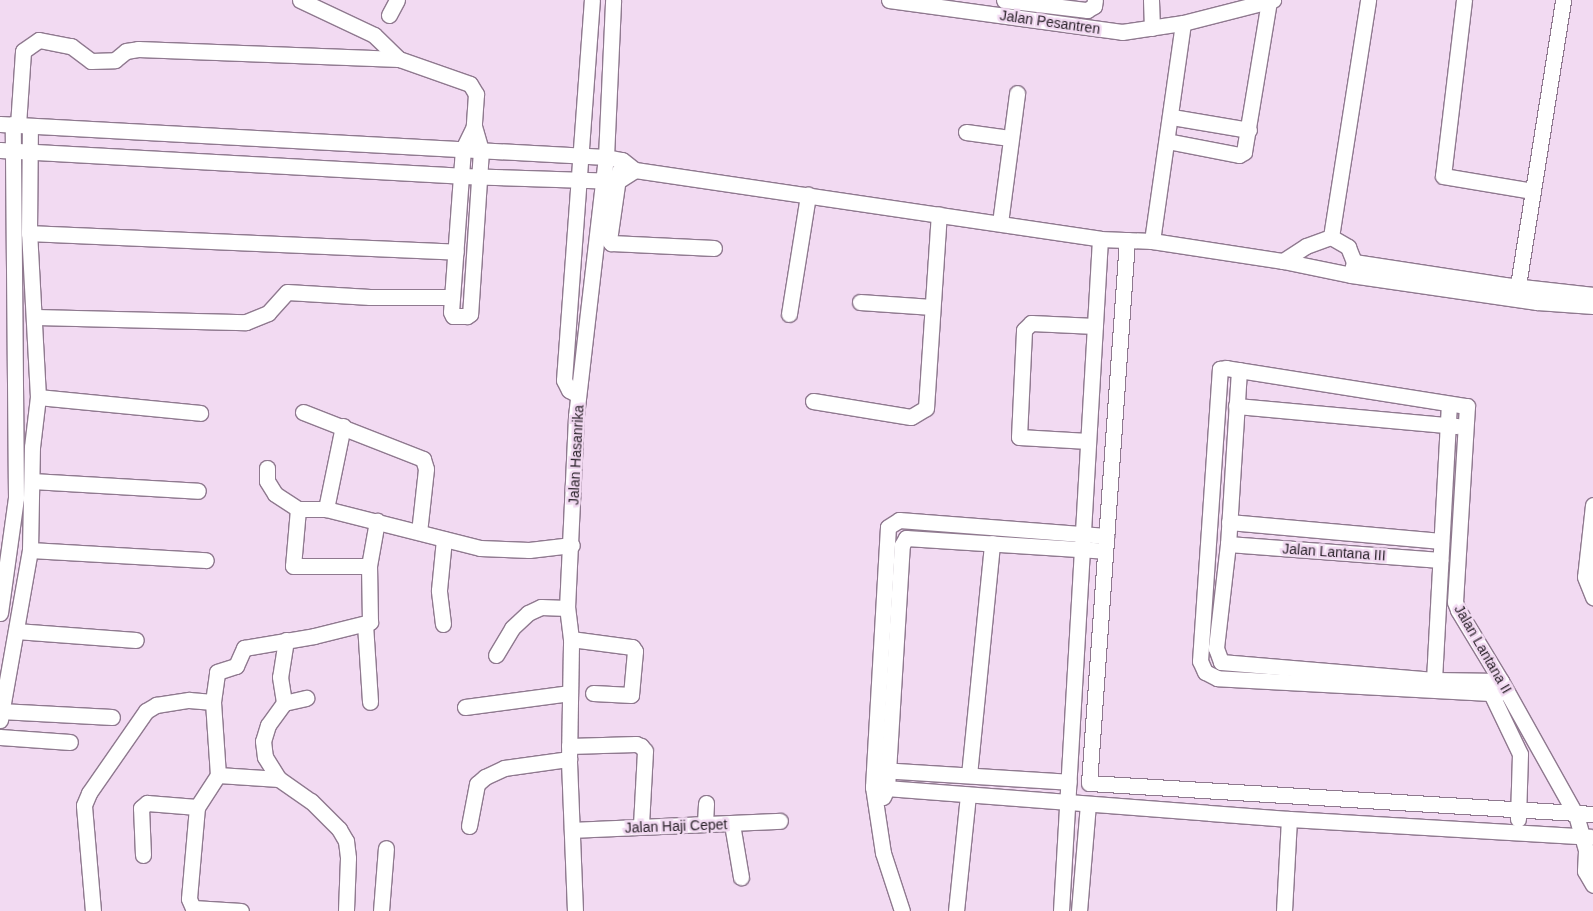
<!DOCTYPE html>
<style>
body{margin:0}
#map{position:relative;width:1593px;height:911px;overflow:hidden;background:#f2daf2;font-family:Arial,sans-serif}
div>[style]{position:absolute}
.roads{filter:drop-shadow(1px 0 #8f798f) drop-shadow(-1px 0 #8f798f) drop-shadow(0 1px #8f798f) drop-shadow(0 -1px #8f798f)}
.minor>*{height:15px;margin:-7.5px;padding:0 7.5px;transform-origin:7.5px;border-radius:7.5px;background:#fff}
span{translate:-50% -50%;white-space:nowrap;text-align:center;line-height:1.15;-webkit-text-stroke:5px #f2daf2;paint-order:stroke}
.street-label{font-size:14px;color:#282028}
</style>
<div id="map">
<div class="roads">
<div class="minor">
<i style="left:300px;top:0;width:82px;rotate:25.3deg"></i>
<i style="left:374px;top:35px;width:35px;rotate:44deg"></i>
<i style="left:889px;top:0;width:235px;rotate:7.8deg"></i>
<i style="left:1122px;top:32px;width:62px;rotate:-8.4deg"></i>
<i style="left:1183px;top:23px;width:93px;rotate:-14.3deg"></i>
<i style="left:1004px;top:0;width:84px;rotate:6.9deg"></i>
<i style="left:1087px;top:10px;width:8px;rotate:-30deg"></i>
<i style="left:1094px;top:6px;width:6px;rotate:-81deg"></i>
<i style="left:1151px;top:0;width:28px;rotate:88deg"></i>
<i style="left:1464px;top:0;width:177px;rotate:96.8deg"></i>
<i style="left:1443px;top:176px;width:91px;rotate:9.5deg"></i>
<i style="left:389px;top:15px;width:17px;rotate:-62deg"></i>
<i style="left:1172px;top:117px;width:78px;rotate:9.6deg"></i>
<i style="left:0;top:124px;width:607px;rotate:3.12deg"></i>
<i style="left:606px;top:157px;width:16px;rotate:11deg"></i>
<i style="left:622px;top:160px;width:16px;rotate:38deg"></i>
<i style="left:635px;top:170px;width:470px;rotate:8.4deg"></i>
<i style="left:1100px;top:239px;width:52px;rotate:2.2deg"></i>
<i style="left:1152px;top:241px;width:133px;rotate:8.7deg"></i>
<i style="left:1283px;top:261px;width:69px;rotate:11.6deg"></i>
<i style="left:1351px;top:275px;width:188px;rotate:8.3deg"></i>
<i style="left:1537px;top:302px;width:56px;rotate:4.1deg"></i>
<i style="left:18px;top:125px;width:74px;rotate:-86.1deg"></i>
<i style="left:23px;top:51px;width:19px;rotate:-35deg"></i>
<i style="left:39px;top:40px;width:33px;rotate:11deg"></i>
<i style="left:71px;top:46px;width:25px;rotate:37deg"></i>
<i style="left:91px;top:61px;width:24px;rotate:-2deg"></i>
<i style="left:115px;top:60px;width:14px;rotate:-39deg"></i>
<i style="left:126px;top:51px;width:12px;rotate:-9deg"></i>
<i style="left:138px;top:49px;width:261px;rotate:2.2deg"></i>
<i style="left:399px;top:59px;width:75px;rotate:19.4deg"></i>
<i style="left:470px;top:84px;width:12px;rotate:59deg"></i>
<i style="left:476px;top:94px;width:32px;rotate:94deg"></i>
<i style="left:474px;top:126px;width:25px;rotate:74deg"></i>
<i style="left:481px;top:150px;width:164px;rotate:93.8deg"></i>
<i style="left:470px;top:314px;width:4px;rotate:146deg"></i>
<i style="left:467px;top:316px;width:14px;rotate:180deg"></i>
<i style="left:453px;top:316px;width:4px;rotate:-117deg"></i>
<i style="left:451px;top:312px;width:163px;rotate:-85.8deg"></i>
<i style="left:463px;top:149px;width:25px;rotate:-64deg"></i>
<i style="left:966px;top:132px;width:44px;rotate:7.8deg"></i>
<i style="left:1167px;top:141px;width:73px;rotate:11deg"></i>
<i style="left:1239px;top:155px;width:6px;rotate:-31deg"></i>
<i style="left:1244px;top:152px;width:153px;rotate:-80.6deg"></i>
<i style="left:0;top:150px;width:462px;rotate:3.2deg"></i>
<i style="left:461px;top:176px;width:157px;rotate:1.8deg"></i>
<i style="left:618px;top:181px;width:20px;rotate:-33deg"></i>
<i style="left:619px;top:171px;width:70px;rotate:98.2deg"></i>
<i style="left:609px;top:240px;width:4px;rotate:56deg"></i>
<i style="left:611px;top:243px;width:103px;rotate:2.8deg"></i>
<i style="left:1000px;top:223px;width:131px;rotate:-82.5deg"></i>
<i style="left:29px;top:233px;width:427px;rotate:2.5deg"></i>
<i style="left:1331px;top:237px;width:240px;rotate:-81.1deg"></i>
<i style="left:1127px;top:240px;width:544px;rotate:94deg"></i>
<i style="left:1089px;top:783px;width:505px;rotate:3.52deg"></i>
<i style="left:1152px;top:241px;width:220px;rotate:-81.9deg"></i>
<i style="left:1283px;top:261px;width:27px;rotate:-33deg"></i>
<i style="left:1306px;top:246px;width:27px;rotate:-20deg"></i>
<i style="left:1331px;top:237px;width:20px;rotate:30deg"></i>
<i style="left:1348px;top:247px;width:16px;rotate:68deg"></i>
<i style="left:1354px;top:262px;width:8px;rotate:104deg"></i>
<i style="left:1354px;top:262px;width:152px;rotate:8.7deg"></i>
<i style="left:1504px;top:285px;width:90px;rotate:6.4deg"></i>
<i style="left:1516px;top:298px;width:302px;rotate:-81deg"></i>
<i style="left:860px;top:302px;width:72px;rotate:4deg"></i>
<i style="left:789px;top:314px;width:121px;rotate:-80.9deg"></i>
<i style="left:36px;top:317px;width:210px;rotate:1.4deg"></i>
<i style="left:246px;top:322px;width:24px;rotate:-22deg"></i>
<i style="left:268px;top:313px;width:28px;rotate:-48deg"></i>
<i style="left:287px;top:292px;width:83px;rotate:3.4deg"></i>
<i style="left:370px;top:297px;width:82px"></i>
<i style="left:1239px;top:370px;width:174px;rotate:93.6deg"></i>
<i style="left:1228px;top:544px;width:105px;rotate:96.6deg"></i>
<i style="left:1216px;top:648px;width:15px;rotate:70deg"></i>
<i style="left:1221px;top:662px;width:214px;rotate:4.8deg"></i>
<i style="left:1434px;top:680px;width:67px;rotate:0.9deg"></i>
<i style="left:578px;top:395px;width:10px;rotate:-151deg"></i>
<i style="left:569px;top:390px;width:11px;rotate:-117deg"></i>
<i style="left:564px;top:380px;width:381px;rotate:-85.8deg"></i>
<i style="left:38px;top:397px;width:163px;rotate:5.6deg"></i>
<i style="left:813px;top:401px;width:99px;rotate:9.3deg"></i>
<i style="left:911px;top:417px;width:17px;rotate:-31deg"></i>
<i style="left:926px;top:408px;width:194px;rotate:-86.2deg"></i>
<i style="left:1236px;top:406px;width:222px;rotate:5.2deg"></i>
<i style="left:303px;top:412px;width:129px;rotate:21.4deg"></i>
<i style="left:423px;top:459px;width:10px;rotate:73deg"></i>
<i style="left:426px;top:469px;width:63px;rotate:96.3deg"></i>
<i style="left:343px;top:426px;width:85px;rotate:101.6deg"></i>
<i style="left:326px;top:509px;width:159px;rotate:14.2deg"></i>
<i style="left:480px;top:548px;width:49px;rotate:2.3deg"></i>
<i style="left:529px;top:550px;width:43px;rotate:-6.6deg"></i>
<i style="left:1088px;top:441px;width:69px;rotate:-176.7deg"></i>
<i style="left:1019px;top:437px;width:107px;rotate:-87.3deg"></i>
<i style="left:1024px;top:330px;width:10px;rotate:-45deg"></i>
<i style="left:1031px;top:323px;width:64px;rotate:2.7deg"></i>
<i style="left:267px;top:468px;width:13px;rotate:90deg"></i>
<i style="left:267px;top:481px;width:15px;rotate:58deg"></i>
<i style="left:275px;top:494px;width:27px;rotate:33deg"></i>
<i style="left:298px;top:509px;width:28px"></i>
<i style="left:32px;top:481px;width:166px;rotate:3.4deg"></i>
<i style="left:1593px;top:505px;width:72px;rotate:96.3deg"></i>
<i style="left:1585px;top:577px;width:22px;rotate:68deg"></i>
<i style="left:298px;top:509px;width:57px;rotate:95deg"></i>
<i style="left:293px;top:566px;width:76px"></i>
<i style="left:1229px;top:522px;width:213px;rotate:5.1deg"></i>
<i style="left:1228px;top:544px;width:213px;rotate:4.3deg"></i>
<i style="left:30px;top:550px;width:176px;rotate:3.3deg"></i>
<i style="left:0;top:613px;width:116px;rotate:-82.1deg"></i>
<i style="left:16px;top:498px;width:374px;rotate:-90.5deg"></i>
<i style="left:365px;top:624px;width:78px;rotate:86.3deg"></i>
<i style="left:443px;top:624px;width:34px;rotate:-97deg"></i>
<i style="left:439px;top:590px;width:51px;rotate:-84.4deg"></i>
<i style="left:16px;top:631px;width:120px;rotate:4.3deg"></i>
<i style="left:571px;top:639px;width:62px;rotate:7.5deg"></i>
<i style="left:632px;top:647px;width:5px;rotate:53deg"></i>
<i style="left:635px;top:651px;width:44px;rotate:95.2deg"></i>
<i style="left:631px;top:695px;width:38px;rotate:-177deg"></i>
<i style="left:286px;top:640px;width:37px;rotate:99deg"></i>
<i style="left:280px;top:677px;width:26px;rotate:81deg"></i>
<i style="left:284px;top:703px;width:27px;rotate:126deg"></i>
<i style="left:268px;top:725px;width:17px;rotate:107deg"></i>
<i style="left:263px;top:741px;width:16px;rotate:83deg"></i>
<i style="left:265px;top:757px;width:26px;rotate:58deg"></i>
<i style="left:279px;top:779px;width:39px;rotate:35deg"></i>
<i style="left:311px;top:801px;width:40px;rotate:45deg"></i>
<i style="left:339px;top:829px;width:14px;rotate:60deg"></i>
<i style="left:346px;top:841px;width:17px;rotate:83deg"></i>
<i style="left:348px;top:858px;width:53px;rotate:92.2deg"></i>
<i style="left:496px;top:655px;width:31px;rotate:-59deg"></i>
<i style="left:512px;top:628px;width:22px;rotate:-43deg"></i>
<i style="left:528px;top:613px;width:14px;rotate:-25deg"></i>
<i style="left:541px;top:607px;width:26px;rotate:2deg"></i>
<i style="left:1434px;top:680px;width:276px;rotate:-86.9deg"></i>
<i style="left:1487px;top:685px;width:76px;rotate:64.4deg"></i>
<i style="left:1520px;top:754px;width:65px;rotate:91.8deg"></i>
<i style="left:1507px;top:692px;width:17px;rotate:177deg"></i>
<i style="left:1490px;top:693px;width:273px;rotate:-176.9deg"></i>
<i style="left:1217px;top:678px;width:13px;rotate:-153deg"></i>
<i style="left:1205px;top:672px;width:12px;rotate:-114deg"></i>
<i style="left:1200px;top:661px;width:293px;rotate:-86.1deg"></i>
<i style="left:1220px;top:369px;width:6px;rotate:-9deg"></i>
<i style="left:1226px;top:368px;width:244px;rotate:9deg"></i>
<i style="left:1467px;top:406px;width:196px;rotate:93.5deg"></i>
<i style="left:1455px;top:602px;width:9px;rotate:69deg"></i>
<i style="left:1458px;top:610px;width:83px;rotate:58.8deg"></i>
<i style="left:1501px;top:681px;width:154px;rotate:60.8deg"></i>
<i style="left:1576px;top:815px;width:37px;rotate:74deg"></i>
<i style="left:1586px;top:851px;width:20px;rotate:93deg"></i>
<i style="left:1585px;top:871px;width:16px;rotate:60deg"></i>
<i style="left:213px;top:702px;width:73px;rotate:86.1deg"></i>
<i style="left:218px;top:775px;width:61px;rotate:3.8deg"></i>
<i style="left:284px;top:703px;width:23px;rotate:-13deg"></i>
<i style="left:465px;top:707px;width:106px;rotate:-7.6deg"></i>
<i style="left:0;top:711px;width:112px;rotate:3.1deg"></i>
<i style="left:0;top:720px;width:173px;rotate:-80deg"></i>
<i style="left:30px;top:550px;width:103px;rotate:-88.9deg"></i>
<i style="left:32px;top:447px;width:50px;rotate:-83.2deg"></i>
<i style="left:38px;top:397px;width:164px;rotate:-93.1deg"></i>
<i style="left:29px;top:233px;width:107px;rotate:-89.5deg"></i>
<i style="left:0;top:737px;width:70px;rotate:4.1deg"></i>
<i style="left:569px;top:746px;width:67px;rotate:-1.7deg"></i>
<i style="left:636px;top:744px;width:5px;rotate:22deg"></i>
<i style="left:641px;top:746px;width:6px;rotate:51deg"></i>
<i style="left:645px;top:751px;width:75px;rotate:93.1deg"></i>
<i style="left:880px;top:770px;width:189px;rotate:3.6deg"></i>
<i style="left:218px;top:775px;width:38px;rotate:123deg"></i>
<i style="left:197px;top:807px;width:92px;rotate:95deg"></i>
<i style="left:189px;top:899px;width:10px;rotate:66deg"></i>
<i style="left:193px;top:908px;width:48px;rotate:3.6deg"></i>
<i style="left:969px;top:775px;width:233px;rotate:-84.3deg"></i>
<i style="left:873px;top:787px;width:417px;rotate:4.4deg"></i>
<i style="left:1289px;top:819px;width:302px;rotate:3.4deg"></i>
<i style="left:883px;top:797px;width:10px;rotate:-66deg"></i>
<i style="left:887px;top:788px;width:243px;rotate:-86.5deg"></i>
<i style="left:902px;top:545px;width:8px;rotate:-60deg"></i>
<i style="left:906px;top:538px;width:199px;rotate:3.7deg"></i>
<i style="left:705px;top:823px;width:20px;rotate:-87deg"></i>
<i style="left:732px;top:824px;width:54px;rotate:80.4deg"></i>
<i style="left:469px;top:826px;width:43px;rotate:-79.2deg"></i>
<i style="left:477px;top:784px;width:11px;rotate:-41deg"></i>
<i style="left:485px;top:777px;width:21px;rotate:-25deg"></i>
<i style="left:504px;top:768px;width:66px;rotate:-7.9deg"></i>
<i style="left:572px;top:830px;width:208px;rotate:-2.5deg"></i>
<i style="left:143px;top:855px;width:47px;rotate:-92.4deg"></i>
<i style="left:141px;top:808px;width:8px;rotate:-40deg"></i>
<i style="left:147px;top:803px;width:50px;rotate:4.6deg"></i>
<i style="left:93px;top:911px;width:106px;rotate:-94.9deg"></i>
<i style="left:84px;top:805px;width:13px;rotate:-67deg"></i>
<i style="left:89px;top:793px;width:100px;rotate:-55.2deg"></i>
<i style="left:146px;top:711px;width:12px;rotate:-31deg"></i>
<i style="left:156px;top:705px;width:33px;rotate:-9deg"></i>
<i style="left:189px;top:700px;width:24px;rotate:5deg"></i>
<i style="left:213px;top:702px;width:30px;rotate:-82deg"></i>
<i style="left:217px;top:672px;width:20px;rotate:-18deg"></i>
<i style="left:236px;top:666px;width:20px;rotate:-66deg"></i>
<i style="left:244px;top:648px;width:71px;rotate:-9.7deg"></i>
<i style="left:314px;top:636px;width:58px;rotate:-14deg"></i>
<i style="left:370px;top:622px;width:56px;rotate:-91deg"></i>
<i style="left:369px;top:566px;width:46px;rotate:-79.9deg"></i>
<i style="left:381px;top:911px;width:63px;rotate:-85.5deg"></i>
<i style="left:575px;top:911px;width:152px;rotate:-92.3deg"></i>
<i style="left:569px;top:759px;width:120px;rotate:-89deg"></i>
<i style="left:571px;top:639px;width:31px;rotate:-97deg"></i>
<i style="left:567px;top:608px;width:192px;rotate:-87.3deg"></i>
<i style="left:576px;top:416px;width:261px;rotate:-83.4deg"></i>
<i style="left:606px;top:157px;width:157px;rotate:-87.4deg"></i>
<i style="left:902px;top:911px;width:61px;rotate:-108.1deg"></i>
<i style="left:883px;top:853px;width:67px;rotate:-98.6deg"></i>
<i style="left:873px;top:787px;width:260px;rotate:-86.7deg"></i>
<i style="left:888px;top:527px;width:13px;rotate:-32deg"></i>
<i style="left:899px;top:520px;width:208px;rotate:4.4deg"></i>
<i style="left:956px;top:911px;width:117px;rotate:-84.1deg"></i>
<i style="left:1061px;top:911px;width:673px;rotate:-86.68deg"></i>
<i style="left:1079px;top:911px;width:107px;rotate:-85.2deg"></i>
<i style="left:1284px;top:911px;width:92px;rotate:-86.9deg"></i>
</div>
</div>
<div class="street-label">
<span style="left:1050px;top:22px;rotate:8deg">Jalan Pesantren</span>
<span style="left:576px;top:455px;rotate:-87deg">Jalan Hasanrika</span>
<span style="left:1334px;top:552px;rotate:4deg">Jalan Lantana III</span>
<span style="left:1483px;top:649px;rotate:60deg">Jalan Lantana II</span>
<span style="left:676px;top:826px;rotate:-2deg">Jalan Haji Cepet</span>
</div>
</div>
